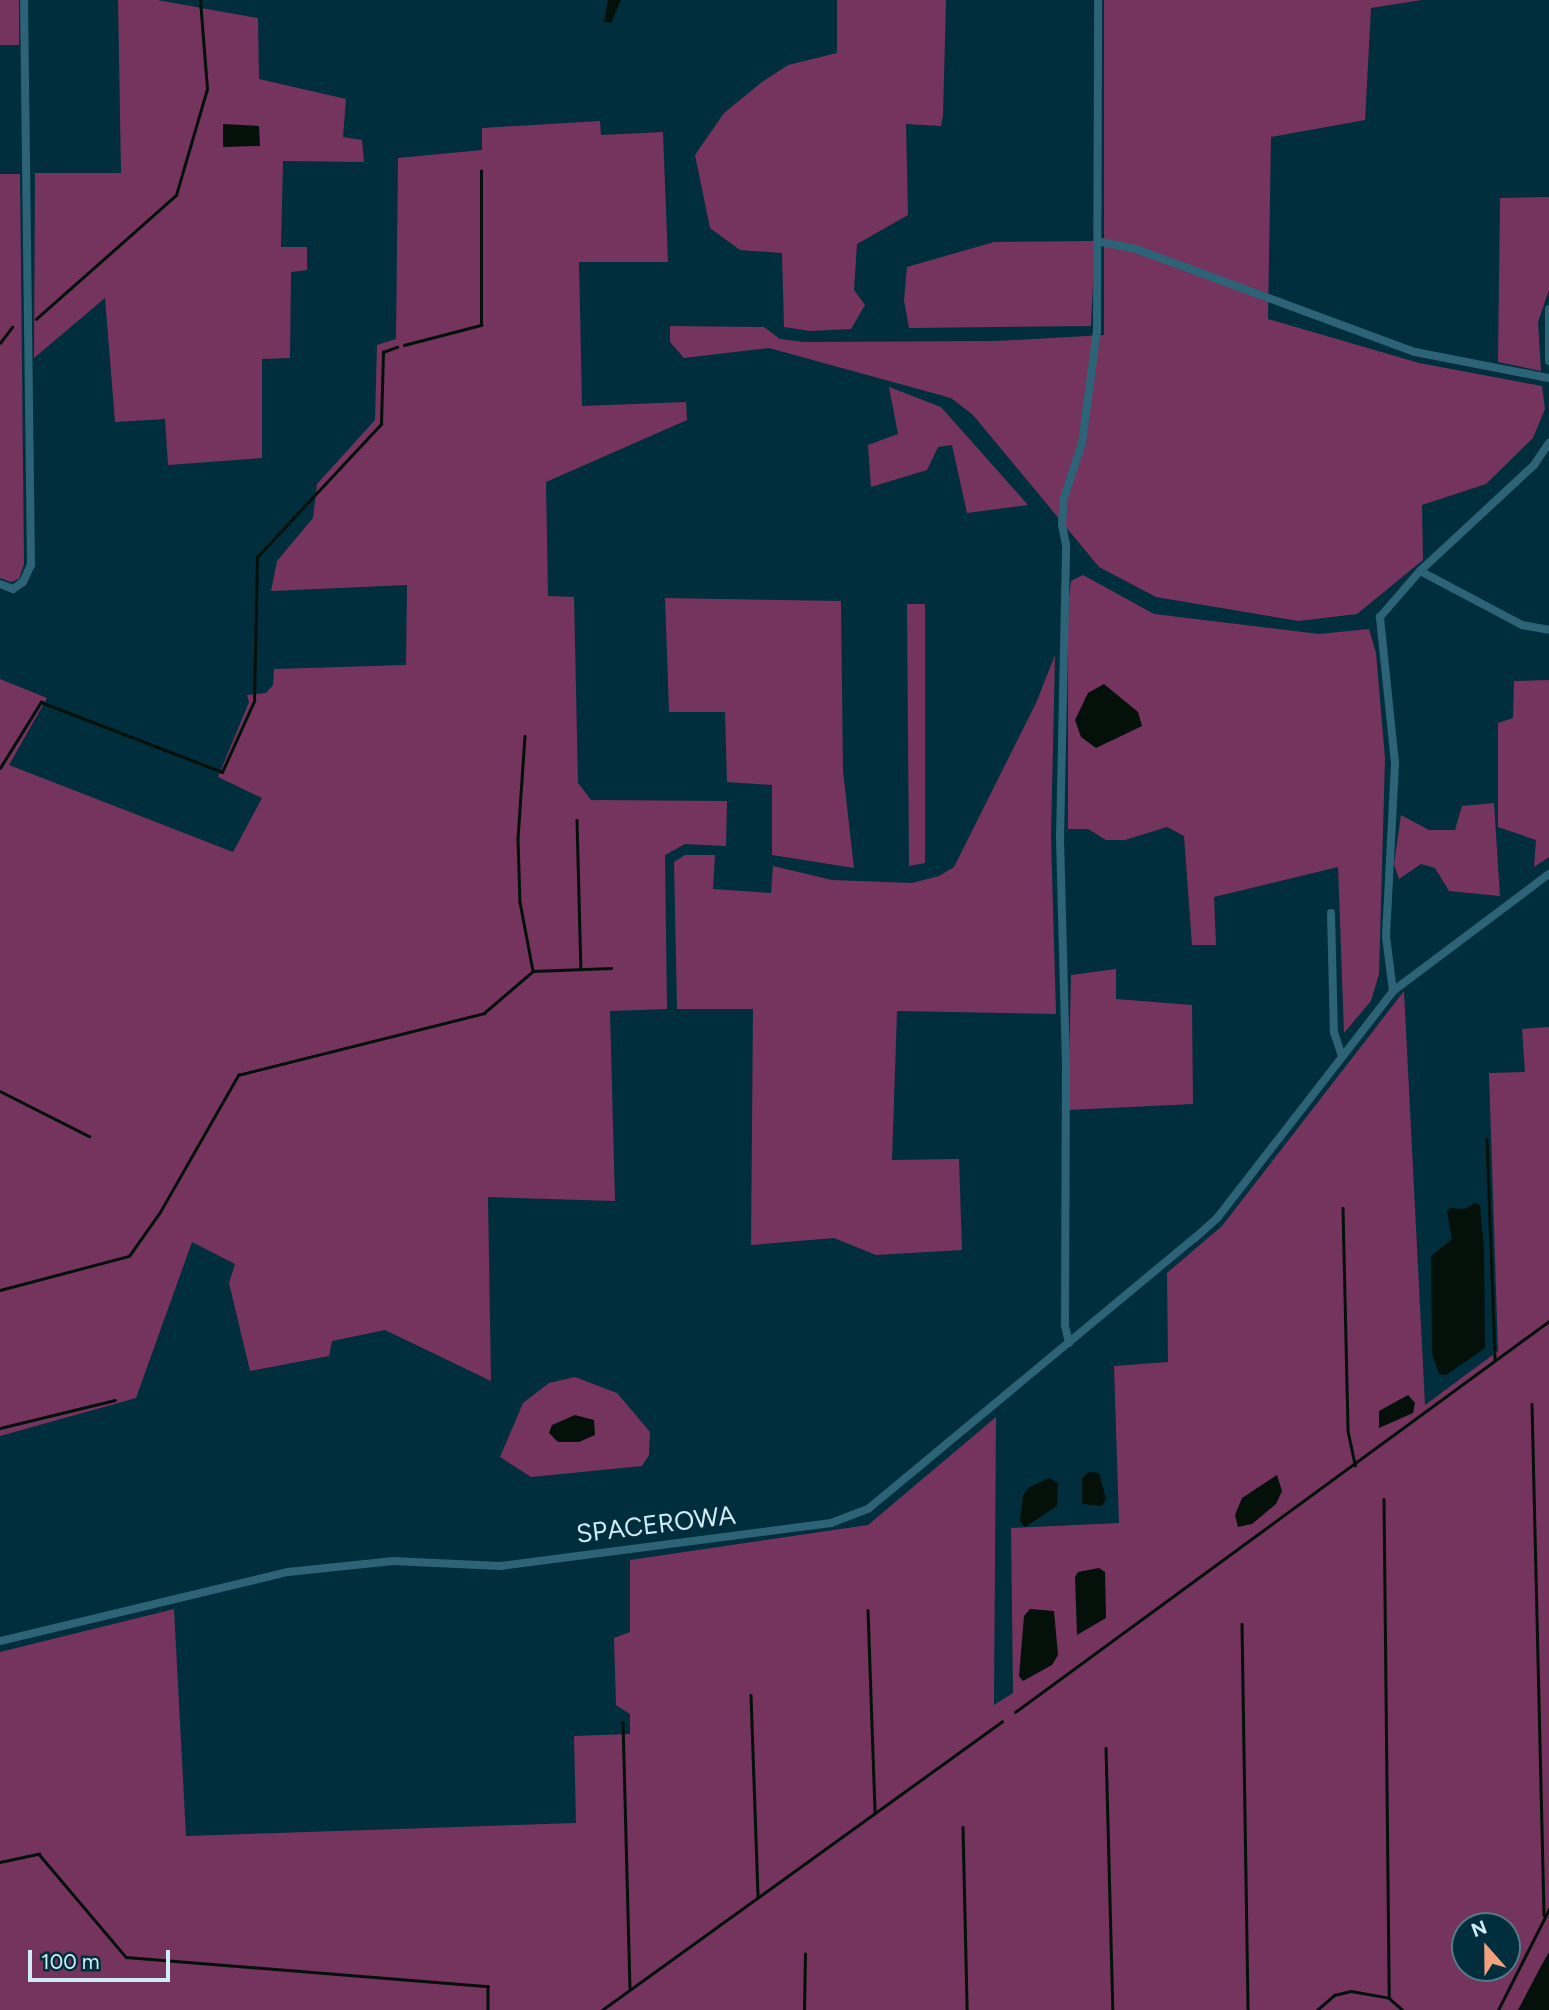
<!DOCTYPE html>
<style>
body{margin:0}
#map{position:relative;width:1549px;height:2010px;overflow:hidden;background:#012e3c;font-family:Figtree,sans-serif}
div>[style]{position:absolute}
.green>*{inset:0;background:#75345d}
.water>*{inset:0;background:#03110a}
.stream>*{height:2.5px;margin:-1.25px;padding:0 1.25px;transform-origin:1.25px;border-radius:1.25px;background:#03110a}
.minor>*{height:8px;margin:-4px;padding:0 4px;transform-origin:4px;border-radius:4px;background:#2c6376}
span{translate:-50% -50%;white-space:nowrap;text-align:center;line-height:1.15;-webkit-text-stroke:6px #012e3c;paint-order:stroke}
.street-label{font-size:26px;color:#d0ecf7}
.north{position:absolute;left:1451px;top:1912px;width:70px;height:70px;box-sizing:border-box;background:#012e3c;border:2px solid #547a87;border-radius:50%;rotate:339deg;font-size:19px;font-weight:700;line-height:28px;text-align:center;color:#d0ecf7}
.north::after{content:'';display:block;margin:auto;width:24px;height:32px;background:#f2a17e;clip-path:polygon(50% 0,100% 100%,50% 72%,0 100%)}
.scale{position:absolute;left:28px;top:1950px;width:142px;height:32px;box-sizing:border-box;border:4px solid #d0ecf7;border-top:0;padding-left:9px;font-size:21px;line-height:24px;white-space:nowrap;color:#d0ecf7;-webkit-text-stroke:5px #012e3c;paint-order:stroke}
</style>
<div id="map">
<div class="green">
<i style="clip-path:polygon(0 0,19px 0,19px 45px,0 45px)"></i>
<i style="clip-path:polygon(118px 0,157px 0,258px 18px,259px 79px,346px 99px,343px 137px,362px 140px,364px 162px,283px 161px,281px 247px,307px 247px,307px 270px,291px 272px,290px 358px,262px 359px,262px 458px,168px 465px,165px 419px,115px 422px,105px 298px,34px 358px,35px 173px,121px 173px)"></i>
<i style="clip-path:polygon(837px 0,946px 0,943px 116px,941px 126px,906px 124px,908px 215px,857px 244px,854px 290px,865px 305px,851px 329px,810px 331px,784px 327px,782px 253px,740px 250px,710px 228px,695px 155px,724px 113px,762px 82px,788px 65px,837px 53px)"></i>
<i style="clip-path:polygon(1104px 0,1422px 0,1371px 8px,1365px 120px,1271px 137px,1268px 319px,1419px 363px,1542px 386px,1545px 409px,1533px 438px,1486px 484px,1422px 505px,1423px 560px,1357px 614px,1298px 621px,1156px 597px,1099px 567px,973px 415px,951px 398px,769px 348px,684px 358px,670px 342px,670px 326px,764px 327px,780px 339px,804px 342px,996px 341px,1104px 335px)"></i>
<i style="clip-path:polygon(600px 121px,601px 135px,663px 132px,668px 262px,579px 262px,582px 406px,686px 402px,687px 420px,546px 482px,548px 596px,574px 597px,578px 783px,591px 800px,727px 801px,726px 846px,685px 844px,665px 855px,667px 1009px,610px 1011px,615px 1201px,488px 1197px,491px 1381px,385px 1330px,332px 1341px,329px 1356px,250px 1371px,229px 1283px,235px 1264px,192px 1242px,136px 1398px,0 1436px,0 679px,47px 698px,9px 765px,233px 852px,262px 798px,218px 777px,249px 702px,247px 695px,266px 693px,273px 685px,274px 669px,406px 665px,407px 585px,271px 591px,277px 561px,313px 518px,317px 484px,375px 420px,377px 345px,396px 339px,398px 158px,482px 150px,482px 128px)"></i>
<i style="clip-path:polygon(0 174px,20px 174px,24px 564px,19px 579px,11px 582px,0 578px)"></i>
<i style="clip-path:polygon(1549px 197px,1549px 290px,1538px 322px,1541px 371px,1498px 362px,1500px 198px)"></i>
<i style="clip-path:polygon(1095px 241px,1091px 326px,909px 328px,904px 300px,907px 267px,994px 242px)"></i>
<i style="clip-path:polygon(889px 387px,941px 407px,1028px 505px,967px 513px,952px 445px,938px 447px,927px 470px,871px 487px,868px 445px,898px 434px)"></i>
<i style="clip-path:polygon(1083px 575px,1154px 614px,1319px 634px,1369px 629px,1376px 653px,1385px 758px,1379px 974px,1371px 1001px,1344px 1033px,1338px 867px,1214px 897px,1216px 945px,1192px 945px,1184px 836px,1167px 827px,1125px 840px,1106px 840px,1088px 829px,1068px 829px,1068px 606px,1071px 581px)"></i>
<i style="clip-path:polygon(665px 598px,841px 601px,843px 771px,854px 868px,772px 855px,772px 785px,727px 782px,725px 712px,669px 712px)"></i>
<i style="clip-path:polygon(907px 604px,925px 604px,925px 863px,909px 866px)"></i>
<i style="clip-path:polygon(1055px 655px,1051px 837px,1056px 1014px,897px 1011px,892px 1160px,959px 1159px,962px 1250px,876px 1255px,834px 1238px,751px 1245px,753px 1009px,677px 1009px,674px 862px,685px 855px,715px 855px,713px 889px,771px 893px,773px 866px,832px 880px,912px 883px,939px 876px,954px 867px,1036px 703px)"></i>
<i style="clip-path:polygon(1549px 680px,1549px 857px,1534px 867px,1536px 840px,1498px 827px,1498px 723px,1513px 718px,1514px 681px)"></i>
<i style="clip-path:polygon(1494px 803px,1500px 896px,1449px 891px,1435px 868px,1421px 864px,1399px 879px,1394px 864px,1401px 815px,1429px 830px,1455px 830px,1462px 806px)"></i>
<i style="clip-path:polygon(1116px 969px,1116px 999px,1192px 1005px,1193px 1104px,1068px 1110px,1071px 975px)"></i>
<i style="clip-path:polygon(evenodd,1404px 991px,1425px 1405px,1498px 1351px,1489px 1073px,1525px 1072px,1522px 1029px,1549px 1027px,1549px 2010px,0 2010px,0 1652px,174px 1609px,186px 1836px,576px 1823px,574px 1736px,630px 1734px,630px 1714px,616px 1705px,614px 1638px,630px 1632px,630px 1560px,868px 1525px,996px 1417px,994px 1705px,1013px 1693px,1011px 1528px,1119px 1523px,1114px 1366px,1168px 1362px,1167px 1273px,1222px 1226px,1404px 991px,1465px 1926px,1507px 1926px,1507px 1968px,1465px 1968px,1465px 1926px)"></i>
<i style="clip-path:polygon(575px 1377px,617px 1393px,650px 1432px,649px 1455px,642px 1466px,531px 1477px,500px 1457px,523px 1403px,549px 1383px)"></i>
</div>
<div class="water">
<i style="clip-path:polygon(608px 0,621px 0,611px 23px,604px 22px)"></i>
<i style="clip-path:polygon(223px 124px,259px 126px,260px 146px,223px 147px)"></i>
<i style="clip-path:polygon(1104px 684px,1138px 712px,1142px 726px,1096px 748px,1081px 737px,1075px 720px,1088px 693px)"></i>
<i style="clip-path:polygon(1474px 1203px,1480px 1205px,1484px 1250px,1485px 1348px,1446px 1375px,1439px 1374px,1432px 1354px,1431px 1256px,1452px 1239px,1447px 1212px,1450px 1208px,1465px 1209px)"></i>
<i style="clip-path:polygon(1408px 1395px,1415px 1403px,1413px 1413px,1379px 1428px,1379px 1411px)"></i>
<i style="clip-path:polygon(575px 1415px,594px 1420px,595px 1435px,579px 1442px,558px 1442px,549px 1433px,552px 1425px)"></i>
<i style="clip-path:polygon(1089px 1472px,1099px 1473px,1106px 1499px,1102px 1506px,1082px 1504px,1082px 1478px)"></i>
<i style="clip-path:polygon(1277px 1475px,1282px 1491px,1276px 1504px,1252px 1524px,1238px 1527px,1235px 1515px,1242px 1498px)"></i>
<i style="clip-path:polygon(1049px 1478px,1058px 1483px,1057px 1506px,1025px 1527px,1020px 1521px,1023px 1496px,1028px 1488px)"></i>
<i style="clip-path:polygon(1099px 1568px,1105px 1572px,1106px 1618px,1077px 1635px,1075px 1577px,1078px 1572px)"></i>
<i style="clip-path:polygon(1030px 1609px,1054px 1611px,1058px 1655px,1052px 1665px,1023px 1681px,1019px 1676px,1024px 1616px)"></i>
<i style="clip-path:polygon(1549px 1952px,1549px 2010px,1518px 2010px,1540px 1968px)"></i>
</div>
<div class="stream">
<i style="left:36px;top:319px;width:187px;rotate:-41.5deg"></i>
<i style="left:176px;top:195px;width:110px;rotate:-73.7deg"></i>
<i style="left:207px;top:89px;width:89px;rotate:-94.5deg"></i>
<i style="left:0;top:343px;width:20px;rotate:-53deg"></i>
<i style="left:404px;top:345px;width:80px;rotate:-14.6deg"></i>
<i style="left:481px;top:325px;width:154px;rotate:-90deg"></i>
<i style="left:525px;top:736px;width:103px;rotate:93.9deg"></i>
<i style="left:518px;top:839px;width:63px;rotate:88.2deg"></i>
<i style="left:520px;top:902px;width:70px;rotate:79.3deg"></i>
<i style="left:0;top:768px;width:78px;rotate:-58.2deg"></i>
<i style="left:41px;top:702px;width:194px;rotate:21.1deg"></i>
<i style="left:222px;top:772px;width:78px;rotate:-65.7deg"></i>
<i style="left:254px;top:701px;width:144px;rotate:-88.8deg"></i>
<i style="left:257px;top:557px;width:182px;rotate:-47deg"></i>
<i style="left:381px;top:424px;width:72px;rotate:-88.4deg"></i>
<i style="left:383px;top:352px;width:15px;rotate:-20deg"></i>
<i style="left:577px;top:820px;width:149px;rotate:88.5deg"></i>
<i style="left:0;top:1091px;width:100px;rotate:26.8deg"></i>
<i style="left:1487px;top:1139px;width:221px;rotate:87.9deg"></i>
<i style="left:1343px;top:1208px;width:223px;rotate:88.7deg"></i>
<i style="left:1348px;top:1431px;width:35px;rotate:78deg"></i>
<i style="left:0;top:1290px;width:133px;rotate:-14.8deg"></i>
<i style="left:129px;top:1256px;width:54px;rotate:-54.8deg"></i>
<i style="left:160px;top:1212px;width:158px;rotate:-60.3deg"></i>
<i style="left:238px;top:1075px;width:254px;rotate:-14.1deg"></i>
<i style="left:484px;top:1013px;width:65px;rotate:-40.6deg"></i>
<i style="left:533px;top:971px;width:78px;rotate:-2.2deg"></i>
<i style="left:1532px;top:1404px;width:511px;rotate:88.65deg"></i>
<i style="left:0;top:1428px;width:118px;rotate:-13.7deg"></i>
<i style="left:1384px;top:1499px;width:499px;rotate:89.4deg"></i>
<i style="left:868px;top:1610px;width:203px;rotate:88deg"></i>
<i style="left:1242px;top:1624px;width:386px;rotate:89.1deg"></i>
<i style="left:751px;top:1695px;width:202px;rotate:88deg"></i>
<i style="left:1015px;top:1712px;width:662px;rotate:-36.21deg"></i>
<i style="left:623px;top:1722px;width:266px;rotate:88.5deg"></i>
<i style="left:1106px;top:1748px;width:262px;rotate:88.5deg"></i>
<i style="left:963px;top:1827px;width:183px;rotate:88.7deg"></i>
<i style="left:0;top:1862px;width:40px;rotate:-12deg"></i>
<i style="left:39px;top:1854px;width:135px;rotate:49.8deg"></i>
<i style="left:126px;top:1957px;width:363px;rotate:4.6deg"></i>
<i style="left:488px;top:1986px;width:24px;rotate:90deg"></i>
<i style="left:602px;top:2010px;width:493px;rotate:-35.8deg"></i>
<i style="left:804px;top:2010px;width:56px;rotate:-89deg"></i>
<i style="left:1317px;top:2010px;width:23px;rotate:-41deg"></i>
<i style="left:1334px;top:1995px;width:17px;rotate:-13deg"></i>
<i style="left:1351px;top:1991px;width:39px;rotate:10deg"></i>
<i style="left:1389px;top:1998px;width:18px;rotate:41deg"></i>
<i style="left:1498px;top:2010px;width:113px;rotate:-63.2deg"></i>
</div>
<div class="minor">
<i style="left:1101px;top:242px;width:36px;rotate:11deg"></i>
<i style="left:1136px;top:249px;width:297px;rotate:20.3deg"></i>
<i style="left:1415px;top:352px;width:136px;rotate:11deg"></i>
<i style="left:1549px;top:309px;width:52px;rotate:90deg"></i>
<i style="left:1420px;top:571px;width:115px;rotate:27.9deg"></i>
<i style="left:1522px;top:625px;width:27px;rotate:10deg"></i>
<i style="left:0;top:584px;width:14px;rotate:21deg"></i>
<i style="left:13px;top:589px;width:12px;rotate:-35deg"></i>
<i style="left:23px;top:582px;width:19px;rotate:-65deg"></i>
<i style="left:31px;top:565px;width:565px;rotate:-90.71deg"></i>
<i style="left:1331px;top:913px;width:119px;rotate:88.6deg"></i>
<i style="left:1334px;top:1032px;width:25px;rotate:72deg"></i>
<i style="left:1393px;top:991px;width:55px;rotate:-97.3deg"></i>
<i style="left:1386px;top:936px;width:173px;rotate:-87deg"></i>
<i style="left:1395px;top:763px;width:147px;rotate:-95.9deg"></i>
<i style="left:1380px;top:617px;width:61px;rotate:-49deg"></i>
<i style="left:1420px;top:571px;width:156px;rotate:-42.9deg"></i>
<i style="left:1534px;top:465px;width:27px;rotate:-56deg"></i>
<i style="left:1069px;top:1343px;width:18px;rotate:-103deg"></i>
<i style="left:1065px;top:1325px;width:258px;rotate:-89.8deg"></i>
<i style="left:1066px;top:1067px;width:228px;rotate:-91.5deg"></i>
<i style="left:1060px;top:839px;width:294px;rotate:-88.8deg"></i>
<i style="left:1066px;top:545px;width:21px;rotate:-101deg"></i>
<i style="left:1062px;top:524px;width:26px;rotate:-86deg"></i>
<i style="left:1064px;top:498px;width:58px;rotate:-71.9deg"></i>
<i style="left:1082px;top:443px;width:113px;rotate:-82.4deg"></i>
<i style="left:1097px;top:331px;width:331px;rotate:-89.8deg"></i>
<i style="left:0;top:1641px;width:296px;rotate:-13.5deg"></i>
<i style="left:288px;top:1572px;width:106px;rotate:-6deg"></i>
<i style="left:393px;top:1561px;width:107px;rotate:2.7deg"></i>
<i style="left:500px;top:1566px;width:334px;rotate:-7.4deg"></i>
<i style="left:831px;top:1523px;width:40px;rotate:-21deg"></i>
<i style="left:868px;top:1509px;width:425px;rotate:-39.7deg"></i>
<i style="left:1195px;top:1238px;width:31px;rotate:-42deg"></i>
<i style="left:1218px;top:1217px;width:286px;rotate:-52.2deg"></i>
<i style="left:1393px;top:991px;width:195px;rotate:-36.9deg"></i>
</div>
<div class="street-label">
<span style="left:656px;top:1525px;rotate:-7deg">SPACEROWA</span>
</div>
<div class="north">N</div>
<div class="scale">100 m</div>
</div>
